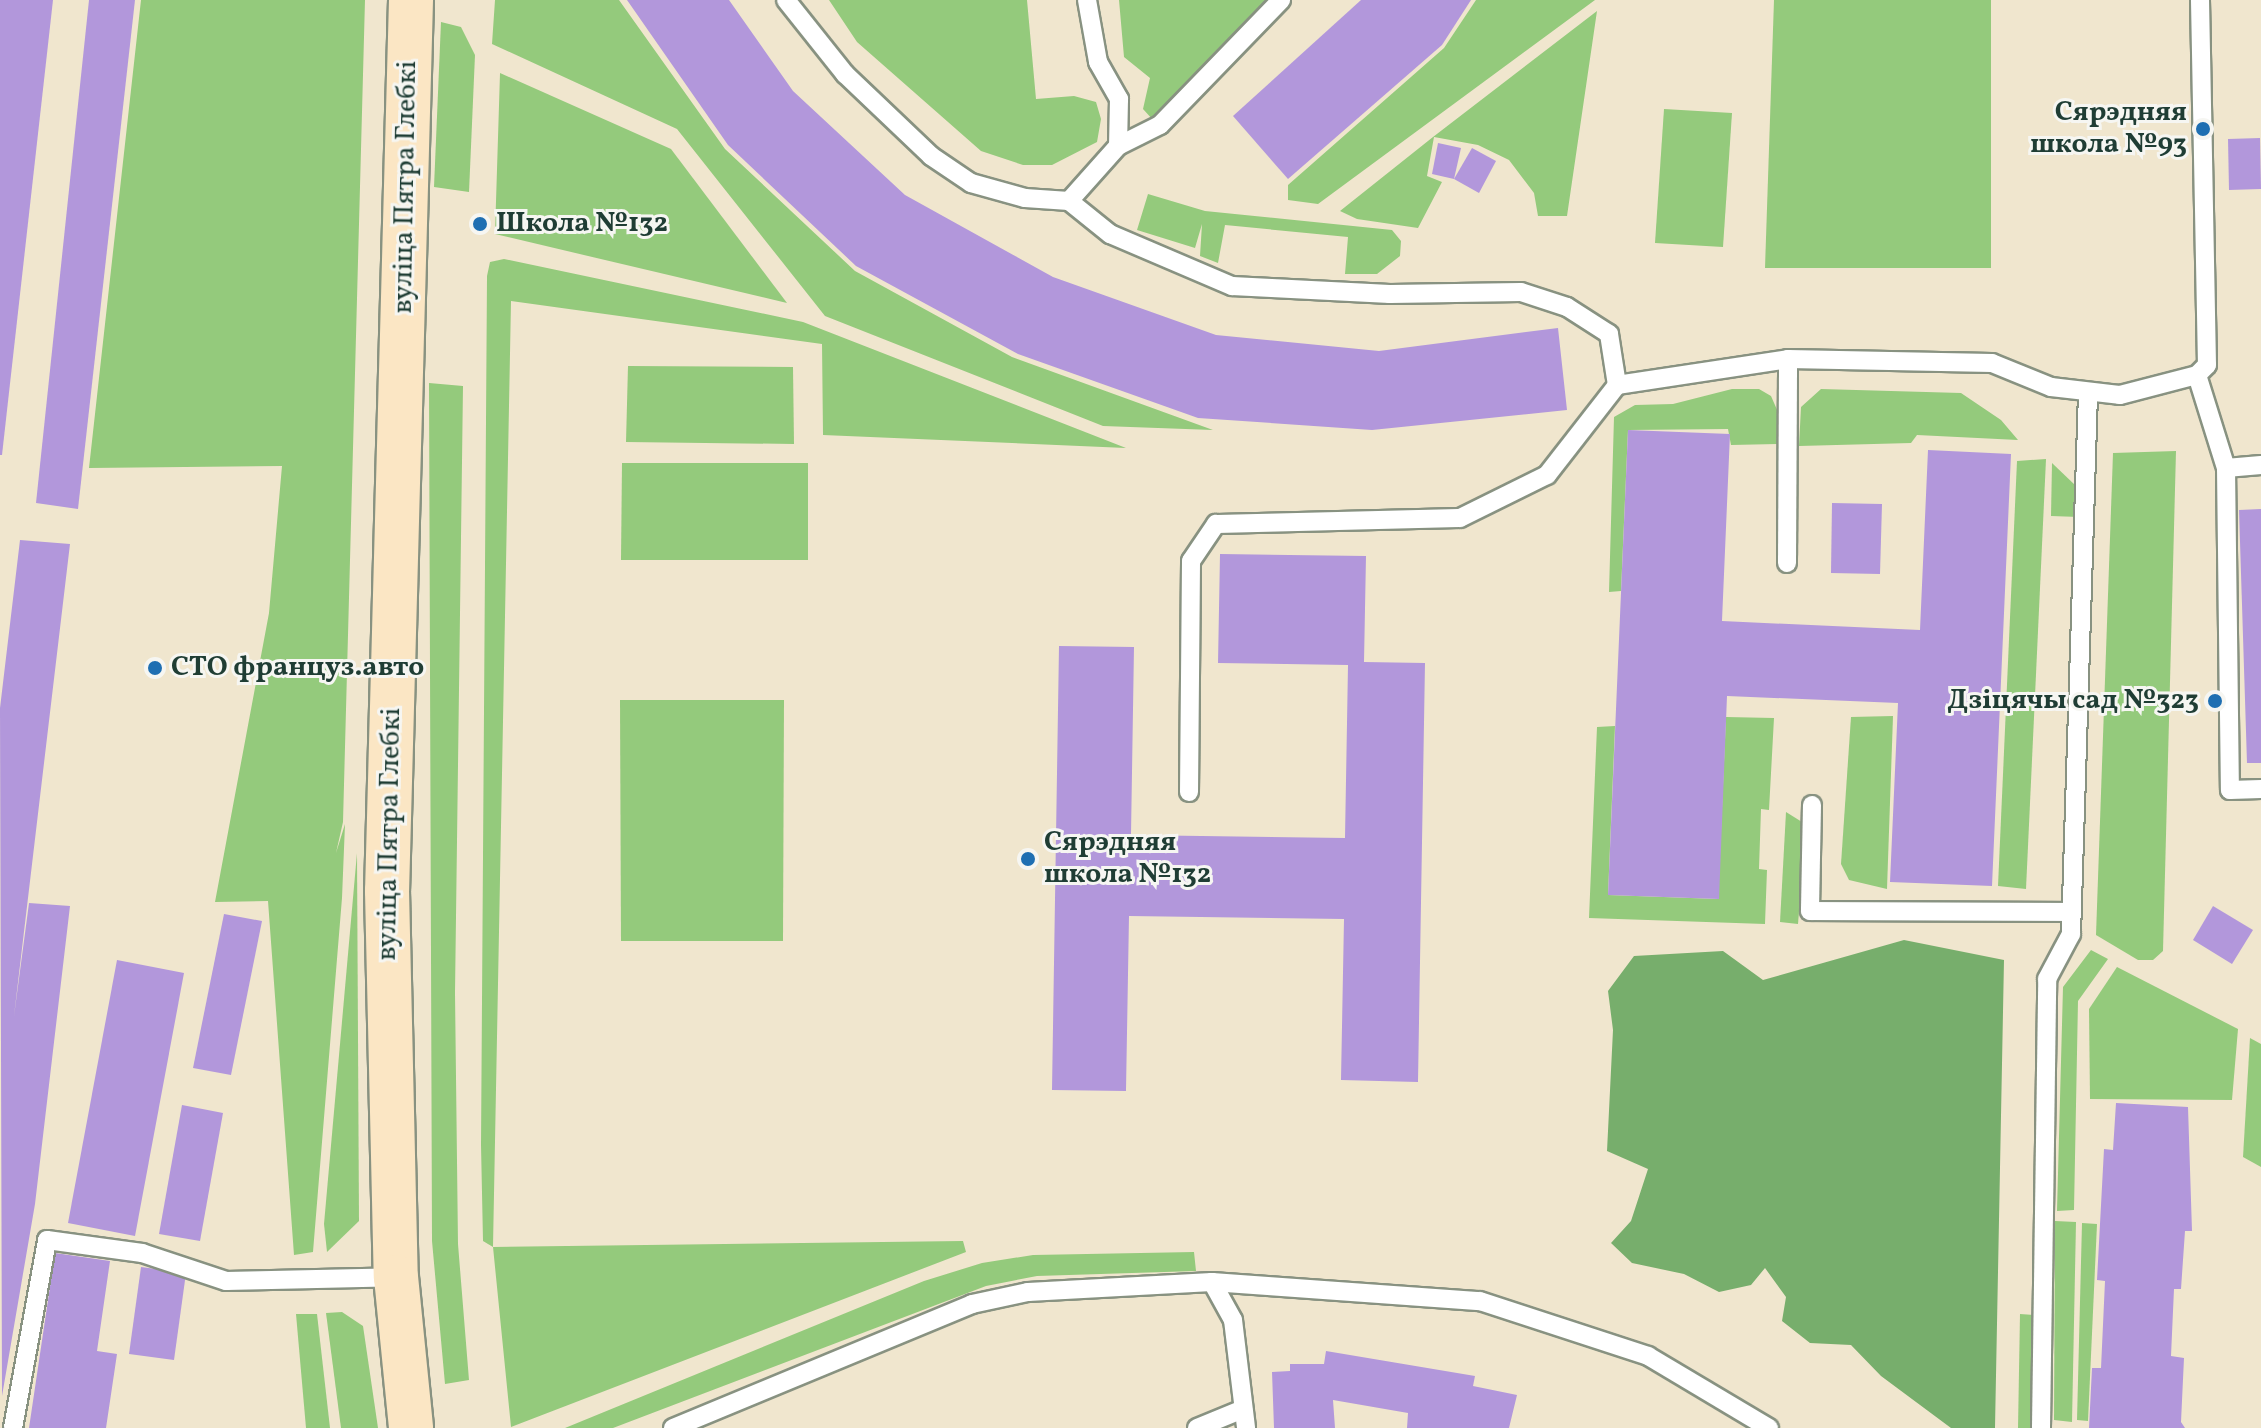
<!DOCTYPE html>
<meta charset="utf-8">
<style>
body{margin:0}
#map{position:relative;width:2261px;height:1428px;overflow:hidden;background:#f0e6ce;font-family:Vollkorn,serif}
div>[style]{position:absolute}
.green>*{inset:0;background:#94ca7c}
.forest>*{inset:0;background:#77ae6c}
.building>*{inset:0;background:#b297db}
.roads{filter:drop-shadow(2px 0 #889281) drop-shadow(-2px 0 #889281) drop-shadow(0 2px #889281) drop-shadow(0 -2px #889281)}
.service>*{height:18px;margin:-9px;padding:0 9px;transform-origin:9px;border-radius:9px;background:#fff}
.secondary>*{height:44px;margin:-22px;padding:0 22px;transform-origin:22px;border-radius:22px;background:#fbe6c4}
.dots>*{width:22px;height:22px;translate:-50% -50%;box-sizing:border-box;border:4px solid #f6f6f2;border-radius:50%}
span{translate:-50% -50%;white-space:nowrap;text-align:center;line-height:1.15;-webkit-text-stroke:6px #f6f6f2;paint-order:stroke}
.poi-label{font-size:28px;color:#1f3d34;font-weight:700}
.right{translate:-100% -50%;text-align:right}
.left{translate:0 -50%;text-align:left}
.street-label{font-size:28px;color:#1f3d34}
</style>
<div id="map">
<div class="green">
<i style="clip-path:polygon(141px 0,365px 0,343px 822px,336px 853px,345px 824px,342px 898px,313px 1252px,294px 1255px,268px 901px,215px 902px,269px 613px,282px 466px,89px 468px)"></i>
<i style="clip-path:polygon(495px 0,619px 0,725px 149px,855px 271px,1012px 357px,1213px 430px,1103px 426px,825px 316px,677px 129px,492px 44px)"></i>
<i style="clip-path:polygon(829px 0,1027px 0,1036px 99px,1074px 96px,1096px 102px,1101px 119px,1097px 142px,1052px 165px,1023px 165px,981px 151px,857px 42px)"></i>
<i style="clip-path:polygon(1119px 0,1267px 0,1153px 120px,1143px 109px,1150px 78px,1124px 57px)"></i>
<i style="clip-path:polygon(1476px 0,1595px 0,1318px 204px,1288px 200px,1288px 185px,1444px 48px)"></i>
<i style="clip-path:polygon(1774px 0,1991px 0,1991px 268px,1765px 268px)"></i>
<i style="clip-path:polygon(1597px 11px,1567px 216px,1538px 216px,1534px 193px,1509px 160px,1478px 145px,1434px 137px,1427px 176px,1442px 182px,1418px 228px,1357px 219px,1340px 211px,1433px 137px)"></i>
<i style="clip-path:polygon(441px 22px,461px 27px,475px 55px,469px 192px,434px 187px)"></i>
<i style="clip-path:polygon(500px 73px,671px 149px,787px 303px,495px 234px)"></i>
<i style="clip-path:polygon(1664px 109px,1732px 113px,1723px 247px,1655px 243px)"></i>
<i style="clip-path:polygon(1148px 194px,1205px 211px,1392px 230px,1401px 241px,1400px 256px,1377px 274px,1345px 274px,1348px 237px,1225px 225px,1218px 263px,1200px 256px,1202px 224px,1195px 248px,1137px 230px)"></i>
<i style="clip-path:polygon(504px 259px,803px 322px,1126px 448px,823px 435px,822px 344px,511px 301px,493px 1247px,963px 1241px,966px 1252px,511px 1427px,493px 1247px,483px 1241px,481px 1145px,487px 276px,490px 262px)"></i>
<i style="clip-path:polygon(628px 366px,793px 367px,794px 444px,626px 442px)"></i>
<i style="clip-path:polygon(429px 383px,463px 386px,455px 993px,458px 1244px,469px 1380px,445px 1384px,432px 1241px)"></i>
<i style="clip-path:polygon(1732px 389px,1759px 389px,1771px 396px,1778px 412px,1777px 444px,1731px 445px,1728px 429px,1628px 430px,1621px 591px,1609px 592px,1614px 417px,1635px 405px,1673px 404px)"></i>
<i style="clip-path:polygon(1821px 389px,1961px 393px,2001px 420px,2018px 440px,1917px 435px,1911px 443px,1799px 446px,1801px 407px)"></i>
<i style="clip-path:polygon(2176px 451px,2163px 951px,2153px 960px,2138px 960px,2096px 935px,2113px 453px)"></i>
<i style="clip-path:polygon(2046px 459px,2026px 889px,1998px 886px,2017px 461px)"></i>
<i style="clip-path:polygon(622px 463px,808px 463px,808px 560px,621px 560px)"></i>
<i style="clip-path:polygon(2052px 463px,2076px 486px,2079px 517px,2051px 516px)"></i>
<i style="clip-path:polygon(620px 700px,784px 700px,783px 941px,621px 941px)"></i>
<i style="clip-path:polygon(1893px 716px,1887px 889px,1849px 880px,1841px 864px,1851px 717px)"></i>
<i style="clip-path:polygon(1726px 717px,1774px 718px,1769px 810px,1761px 809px,1759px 869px,1767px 870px,1765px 924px,1589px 918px,1597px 727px,1615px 726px,1608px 895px,1718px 899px)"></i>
<i style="clip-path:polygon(1786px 812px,1802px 822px,1805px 837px,1798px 924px,1780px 922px)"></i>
<i style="clip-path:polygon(357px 853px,359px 1221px,327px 1252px,324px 1224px)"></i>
<i style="clip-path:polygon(2091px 950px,2108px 959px,2078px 1001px,2074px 1210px,2057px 1211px,2063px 987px)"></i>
<i style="clip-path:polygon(2117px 967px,2238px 1029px,2232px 1100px,2090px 1099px,2089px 1009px)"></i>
<i style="clip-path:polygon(2250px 1038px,2261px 1044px,2261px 1167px,2243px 1157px)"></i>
<i style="clip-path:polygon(2055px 1221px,2076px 1222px,2072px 1422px,2054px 1420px)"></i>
<i style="clip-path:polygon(2082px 1223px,2097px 1224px,2088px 1421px,2077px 1420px)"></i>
<i style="clip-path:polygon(1194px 1252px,1196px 1271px,1037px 1276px,986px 1286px,613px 1428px,565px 1428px,924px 1281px,982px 1263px,1033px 1255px)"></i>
<i style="clip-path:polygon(342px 1312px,363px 1326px,378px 1428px,341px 1428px,326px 1313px)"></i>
<i style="clip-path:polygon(296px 1314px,317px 1314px,330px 1428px,306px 1428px)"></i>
<i style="clip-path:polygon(2020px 1314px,2036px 1315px,2035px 1428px,2018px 1428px)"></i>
</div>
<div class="forest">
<i style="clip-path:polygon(1904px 940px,2004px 960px,1995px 1428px,1951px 1428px,1881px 1376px,1851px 1345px,1810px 1343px,1782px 1321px,1786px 1297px,1765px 1268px,1751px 1285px,1719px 1292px,1684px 1274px,1632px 1263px,1611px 1243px,1631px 1221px,1648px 1169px,1607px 1151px,1613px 1030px,1608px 991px,1634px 956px,1723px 951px,1763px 980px)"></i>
</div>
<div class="building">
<i style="clip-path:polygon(0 0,53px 0,2px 455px,0 455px)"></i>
<i style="clip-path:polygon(89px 0,135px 0,78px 509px,36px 503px)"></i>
<i style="clip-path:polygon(627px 0,729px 0,793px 91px,905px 195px,1053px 277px,1216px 335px,1379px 351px,1558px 328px,1567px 410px,1372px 430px,1198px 418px,1018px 354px,856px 266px,728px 145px)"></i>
<i style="clip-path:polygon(1361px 0,1471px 0,1442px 45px,1288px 179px,1233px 116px)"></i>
<i style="clip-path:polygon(2260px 138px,2261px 189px,2229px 190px,2228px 139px)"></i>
<i style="clip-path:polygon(1438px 143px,1461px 148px,1454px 179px,1432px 174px)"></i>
<i style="clip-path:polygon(1472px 148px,1496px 161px,1479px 193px,1454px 179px)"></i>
<i style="clip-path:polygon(1628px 430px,1730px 434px,1722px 621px,1920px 630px,1928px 450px,2011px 454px,1992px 886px,1890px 882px,1898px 703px,1727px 696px,1719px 899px,1608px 895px)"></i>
<i style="clip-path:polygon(1832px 503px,1882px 504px,1880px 574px,1831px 573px)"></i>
<i style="clip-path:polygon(2261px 509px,2261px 763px,2247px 763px,2239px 510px)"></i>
<i style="clip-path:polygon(20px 540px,70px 544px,14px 1016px,29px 903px,70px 906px,35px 1204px,2px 1396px,0 708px)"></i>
<i style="clip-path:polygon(1220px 554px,1366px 556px,1364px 662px,1425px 663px,1418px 1082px,1341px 1080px,1344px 919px,1129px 916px,1126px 1091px,1052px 1090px,1059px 646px,1134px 647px,1131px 835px,1345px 838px,1348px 665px,1218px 663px)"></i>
<i style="clip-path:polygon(2213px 906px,2253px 930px,2232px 964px,2193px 940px)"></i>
<i style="clip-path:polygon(224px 914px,262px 921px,231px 1075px,193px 1068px)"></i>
<i style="clip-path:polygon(117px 960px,184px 973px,135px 1236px,68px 1223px)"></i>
<i style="clip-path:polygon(2116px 1103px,2188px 1107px,2192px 1231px,2185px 1231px,2181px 1289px,2174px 1289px,2171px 1356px,2184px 1358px,2181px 1422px,2185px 1428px,2089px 1428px,2092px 1368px,2101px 1368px,2105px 1281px,2097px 1280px,2104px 1149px,2113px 1150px)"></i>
<i style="clip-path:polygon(182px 1105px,223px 1113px,200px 1241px,159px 1234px)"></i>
<i style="clip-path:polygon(55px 1253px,110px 1261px,97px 1351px,117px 1354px,106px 1428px,29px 1428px)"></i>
<i style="clip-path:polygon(141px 1267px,186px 1273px,174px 1360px,129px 1354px)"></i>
<i style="clip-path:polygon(1326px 1351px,1475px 1376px,1473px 1386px,1517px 1395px,1509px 1428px,1407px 1428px,1408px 1413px,1333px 1400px,1335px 1428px,1274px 1428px,1272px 1372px,1290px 1371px,1290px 1364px,1324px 1364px)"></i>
</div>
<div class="roads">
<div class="service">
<i style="left:786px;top:0;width:95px;rotate:51.4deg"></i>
<i style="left:845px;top:74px;width:119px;rotate:43.6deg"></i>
<i style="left:931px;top:156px;width:48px;rotate:34deg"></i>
<i style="left:971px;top:183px;width:56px;rotate:15.5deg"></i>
<i style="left:1025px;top:198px;width:44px;rotate:3.9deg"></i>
<i style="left:1069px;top:201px;width:53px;rotate:38.8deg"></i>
<i style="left:1110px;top:234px;width:133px;rotate:23.1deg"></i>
<i style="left:1232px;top:286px;width:158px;rotate:2.9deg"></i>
<i style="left:1390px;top:294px;width:131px;rotate:-0.9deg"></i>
<i style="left:1521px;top:292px;width:48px;rotate:18.1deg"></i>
<i style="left:1567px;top:307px;width:50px;rotate:32.7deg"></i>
<i style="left:1609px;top:334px;width:52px;rotate:81.1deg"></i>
<i style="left:1087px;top:0;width:63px;rotate:79.9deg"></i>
<i style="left:1098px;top:62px;width:43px;rotate:60.4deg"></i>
<i style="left:1119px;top:99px;width:47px;rotate:91.2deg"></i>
<i style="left:1069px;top:201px;width:74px;rotate:-48.3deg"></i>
<i style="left:1118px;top:146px;width:47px;rotate:-26.6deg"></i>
<i style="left:1160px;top:125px;width:174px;rotate:-45.9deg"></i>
<i style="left:2197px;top:375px;width:14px;rotate:-45deg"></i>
<i style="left:2207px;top:365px;width:365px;rotate:-91.1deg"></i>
<i style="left:2226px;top:468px;width:322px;rotate:89.3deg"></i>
<i style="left:2230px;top:790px;width:31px;rotate:-2deg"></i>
<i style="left:1787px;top:563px;width:204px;rotate:-89.7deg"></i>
<i style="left:1189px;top:792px;width:231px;rotate:-89.5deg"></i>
<i style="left:1191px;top:561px;width:45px;rotate:-56deg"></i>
<i style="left:1216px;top:524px;width:244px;rotate:-1.4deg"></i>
<i style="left:1460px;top:518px;width:97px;rotate:-26.3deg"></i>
<i style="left:1547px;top:475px;width:114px;rotate:-52.1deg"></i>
<i style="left:1617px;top:385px;width:173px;rotate:-8.6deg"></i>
<i style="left:1788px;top:359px;width:204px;rotate:1.1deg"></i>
<i style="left:1992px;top:363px;width:64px;rotate:22.1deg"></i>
<i style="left:2051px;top:387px;width:69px;rotate:6.6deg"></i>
<i style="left:2120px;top:395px;width:80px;rotate:-14.6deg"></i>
<i style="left:2197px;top:375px;width:97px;rotate:72.7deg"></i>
<i style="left:2226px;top:468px;width:35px;rotate:-5deg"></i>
<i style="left:1812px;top:805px;width:106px;rotate:91.1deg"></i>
<i style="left:1810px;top:911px;width:262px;rotate:0.2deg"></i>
<i style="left:1212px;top:1282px;width:43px;rotate:61.1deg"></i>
<i style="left:1233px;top:1320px;width:109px;rotate:83.1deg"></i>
<i style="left:13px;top:1428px;width:191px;rotate:-79.7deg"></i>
<i style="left:47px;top:1240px;width:96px;rotate:7.8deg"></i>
<i style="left:142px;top:1253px;width:89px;rotate:18.4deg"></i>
<i style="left:226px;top:1281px;width:170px;rotate:-1.3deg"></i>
<i style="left:673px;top:1428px;width:324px;rotate:-22.5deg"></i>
<i style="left:972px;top:1304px;width:57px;rotate:-12.1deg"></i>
<i style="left:1028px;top:1292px;width:184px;rotate:-3.1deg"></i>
<i style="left:1212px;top:1282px;width:269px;rotate:4.1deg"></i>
<i style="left:1480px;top:1301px;width:177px;rotate:18.1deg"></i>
<i style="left:1648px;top:1356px;width:141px;rotate:30.8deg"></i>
<i style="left:1197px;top:1428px;width:50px;rotate:-22.4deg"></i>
<i style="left:2041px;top:1428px;width:449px;rotate:-89.2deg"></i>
<i style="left:2047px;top:979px;width:51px;rotate:-61.9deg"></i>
<i style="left:2071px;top:934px;width:541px;rotate:-88.2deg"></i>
</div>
<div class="secondary">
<i style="left:411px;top:0;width:891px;rotate:91.54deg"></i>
<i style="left:387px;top:891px;width:386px;rotate:88.7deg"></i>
<i style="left:396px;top:1277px;width:152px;rotate:84.3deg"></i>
</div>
</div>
<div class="dots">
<i style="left:2203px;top:129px;background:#1f6fb2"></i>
<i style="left:480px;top:224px;background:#1f6fb2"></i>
<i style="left:155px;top:668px;background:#1f6fb2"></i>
<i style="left:2215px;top:701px;background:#1f6fb2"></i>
<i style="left:1028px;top:859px;background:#1f6fb2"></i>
</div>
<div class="poi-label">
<span class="right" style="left:2187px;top:129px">Сярэдняя<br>школа №93</span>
<span class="left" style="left:496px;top:224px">Школа №132</span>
<span class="left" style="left:171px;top:668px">СТО француз.авто</span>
<span class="right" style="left:2199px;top:701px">Дзіцячы сад №323</span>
<span class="left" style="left:1044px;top:859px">Сярэдняя<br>школа №132</span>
</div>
<div class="street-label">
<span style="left:406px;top:187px;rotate:-89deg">вуліца Пятра Глебкі</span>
<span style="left:390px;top:834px;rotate:-89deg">вуліца Пятра Глебкі</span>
</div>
</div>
